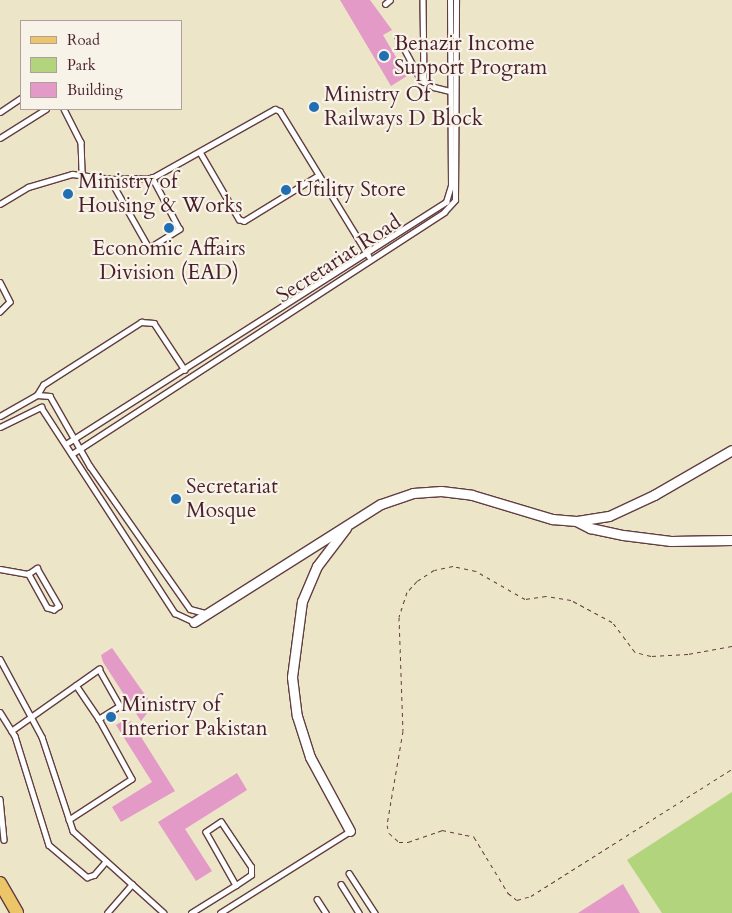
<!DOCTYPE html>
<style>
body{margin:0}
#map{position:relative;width:732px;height:913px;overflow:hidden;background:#ece5c7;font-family:Cardo,serif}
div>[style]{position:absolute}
.green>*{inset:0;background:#b1d47d}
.building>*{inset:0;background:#e39ac7}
.path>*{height:1px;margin-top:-0.5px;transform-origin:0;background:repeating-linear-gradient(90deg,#623d42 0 4px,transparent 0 8px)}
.roads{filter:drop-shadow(1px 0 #623d42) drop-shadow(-1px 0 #623d42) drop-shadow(0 1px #623d42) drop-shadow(0 -1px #623d42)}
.service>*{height:4.5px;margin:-2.25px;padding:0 2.25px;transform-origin:2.25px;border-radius:2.25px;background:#fff}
.minor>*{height:9px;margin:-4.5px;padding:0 4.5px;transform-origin:4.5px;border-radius:4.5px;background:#fff}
.primary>*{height:12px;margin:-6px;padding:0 6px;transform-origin:6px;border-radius:6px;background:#ecc569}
.dots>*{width:14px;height:14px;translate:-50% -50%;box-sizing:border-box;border:2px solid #f7f3e8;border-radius:50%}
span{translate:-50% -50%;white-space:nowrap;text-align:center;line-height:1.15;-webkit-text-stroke:4.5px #f7f3e8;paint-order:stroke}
.poi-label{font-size:21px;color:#4a1f2b}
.left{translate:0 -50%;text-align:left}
.street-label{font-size:21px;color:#4a1f2b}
.legend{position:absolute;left:20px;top:20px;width:162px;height:90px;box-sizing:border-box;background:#f7f3e8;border:1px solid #b29e9c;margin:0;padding:6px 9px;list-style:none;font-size:15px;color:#4a1f2b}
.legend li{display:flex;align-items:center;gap:10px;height:25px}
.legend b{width:25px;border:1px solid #b29e9c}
</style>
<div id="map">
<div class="green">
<i style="clip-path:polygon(732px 792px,732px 913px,662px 913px,627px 860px)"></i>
</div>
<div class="building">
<i style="clip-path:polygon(340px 0,370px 0,392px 30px,383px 35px,407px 76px,391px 86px)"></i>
<i style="clip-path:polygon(112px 648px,153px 706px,141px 721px,103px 662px,101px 655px)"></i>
<i style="clip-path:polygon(123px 721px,125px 725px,131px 721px,175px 791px,121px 822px,112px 807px,152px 782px,116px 725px)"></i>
<i style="clip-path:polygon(237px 773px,247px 790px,185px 829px,212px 871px,196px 881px,158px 822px)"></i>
<i style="clip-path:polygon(623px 884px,640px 913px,578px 913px)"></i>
</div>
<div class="path">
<i style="left:732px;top:646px;width:45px;rotate:169.7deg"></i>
<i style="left:688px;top:654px;width:37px;rotate:177deg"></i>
<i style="left:651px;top:656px;width:16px;rotate:-166deg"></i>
<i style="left:635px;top:652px;width:38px;rotate:-127deg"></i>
<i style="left:612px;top:622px;width:47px;rotate:-151.8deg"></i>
<i style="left:571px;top:600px;width:25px;rotate:-171deg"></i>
<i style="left:546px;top:596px;width:21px;rotate:172deg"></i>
<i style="left:525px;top:599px;width:56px;rotate:-150.3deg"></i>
<i style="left:476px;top:571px;width:24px;rotate:-168deg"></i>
<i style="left:453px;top:566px;width:19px;rotate:168deg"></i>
<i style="left:434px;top:570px;width:20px;rotate:147deg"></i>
<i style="left:417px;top:581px;width:15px;rotate:132deg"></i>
<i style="left:407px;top:592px;width:26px;rotate:108deg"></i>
<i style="left:399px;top:617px;width:114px;rotate:88deg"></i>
<i style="left:403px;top:731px;width:95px;rotate:99.7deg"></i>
<i style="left:387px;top:825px;width:8px;rotate:76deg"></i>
<i style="left:389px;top:833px;width:13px;rotate:42deg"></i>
<i style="left:399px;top:842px;width:9px"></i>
<i style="left:408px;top:842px;width:36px;rotate:-19deg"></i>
<i style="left:442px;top:830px;width:33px;rotate:12deg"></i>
<i style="left:474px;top:837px;width:66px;rotate:58.7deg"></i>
<i style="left:508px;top:893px;width:11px;rotate:38deg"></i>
<i style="left:517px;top:900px;width:15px;rotate:-16deg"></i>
<i style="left:531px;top:896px;width:238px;rotate:-32.3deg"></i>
</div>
<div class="roads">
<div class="service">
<i style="left:423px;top:0;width:82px;rotate:89.3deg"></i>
<i style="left:385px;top:4px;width:6px;rotate:-39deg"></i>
<i style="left:398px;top:37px;width:49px;rotate:61.9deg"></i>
<i style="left:421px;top:80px;width:15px;rotate:28deg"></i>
<i style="left:434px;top:87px;width:16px;rotate:14deg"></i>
<i style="left:64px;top:109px;width:37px;rotate:63deg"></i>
<i style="left:81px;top:142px;width:32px;rotate:88deg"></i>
<i style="left:0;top:112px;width:25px;rotate:-34deg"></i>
<i style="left:0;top:138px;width:54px;rotate:-32.2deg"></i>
<i style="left:200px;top:152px;width:78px;rotate:59.8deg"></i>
<i style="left:239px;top:219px;width:5px;rotate:22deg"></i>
<i style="left:244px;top:221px;width:86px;rotate:-31.7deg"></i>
<i style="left:110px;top:179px;width:79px;rotate:60.5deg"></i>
<i style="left:149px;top:248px;width:36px;rotate:-32deg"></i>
<i style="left:179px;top:229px;width:58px;rotate:-117.9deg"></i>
<i style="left:0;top:204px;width:33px;rotate:-31deg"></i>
<i style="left:28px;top:187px;width:46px;rotate:-16.5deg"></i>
<i style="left:72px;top:174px;width:38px;rotate:7deg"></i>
<i style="left:110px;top:179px;width:42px;rotate:-1.4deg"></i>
<i style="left:152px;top:178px;width:141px;rotate:-29.3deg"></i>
<i style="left:275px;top:109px;width:5px;rotate:22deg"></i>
<i style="left:280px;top:111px;width:170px;rotate:58.5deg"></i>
<i style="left:0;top:282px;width:22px;rotate:63deg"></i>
<i style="left:10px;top:302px;width:14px;rotate:135deg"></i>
<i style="left:37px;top:395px;width:12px;rotate:-59deg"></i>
<i style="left:43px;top:385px;width:117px;rotate:-32.7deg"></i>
<i style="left:141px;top:322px;width:13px;rotate:4deg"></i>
<i style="left:154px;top:323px;width:56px;rotate:56.6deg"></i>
<i style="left:0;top:416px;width:43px;rotate:-29.6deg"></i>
<i style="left:37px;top:395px;width:13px;rotate:4deg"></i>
<i style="left:50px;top:396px;width:81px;rotate:60.3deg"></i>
<i style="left:90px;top:466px;width:174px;rotate:55deg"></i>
<i style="left:190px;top:609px;width:16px;rotate:15deg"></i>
<i style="left:0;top:427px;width:46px;rotate:-26deg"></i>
<i style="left:41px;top:407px;width:246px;rotate:57deg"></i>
<i style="left:175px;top:613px;width:21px;rotate:25deg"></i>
<i style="left:66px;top:444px;width:451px;rotate:-32.5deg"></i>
<i style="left:446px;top:202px;width:17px;rotate:-73deg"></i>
<i style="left:451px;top:186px;width:186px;rotate:-90.3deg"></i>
<i style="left:72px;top:454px;width:444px;rotate:-33deg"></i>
<i style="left:444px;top:212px;width:16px;rotate:-47deg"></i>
<i style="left:455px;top:200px;width:200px;rotate:-89.7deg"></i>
<i style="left:0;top:569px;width:28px;rotate:10deg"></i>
<i style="left:28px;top:574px;width:11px;rotate:-34deg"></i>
<i style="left:37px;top:568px;width:44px;rotate:59.9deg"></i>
<i style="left:59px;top:606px;width:6px;rotate:141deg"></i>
<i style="left:54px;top:610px;width:7px;rotate:-164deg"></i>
<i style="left:47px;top:608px;width:39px;rotate:-119deg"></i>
<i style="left:0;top:659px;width:89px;rotate:61.7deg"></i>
<i style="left:42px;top:737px;width:99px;rotate:71.7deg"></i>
<i style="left:73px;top:831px;width:122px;rotate:42deg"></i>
<i style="left:76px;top:685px;width:41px;rotate:55.9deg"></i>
<i style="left:0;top:712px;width:28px;rotate:58deg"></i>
<i style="left:15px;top:736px;width:114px;rotate:72.7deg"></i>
<i style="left:49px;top:845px;width:50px;rotate:40.1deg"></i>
<i style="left:87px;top:877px;width:7px;rotate:-16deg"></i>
<i style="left:94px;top:875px;width:18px;rotate:-49deg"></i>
<i style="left:11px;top:731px;width:108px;rotate:-35.2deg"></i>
<i style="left:99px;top:669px;width:43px;rotate:60.4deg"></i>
<i style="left:120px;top:706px;width:25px;rotate:148deg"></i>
<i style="left:99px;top:719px;width:68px;rotate:61.2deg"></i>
<i style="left:132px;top:779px;width:75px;rotate:146.9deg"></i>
<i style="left:0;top:799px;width:41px;rotate:84.4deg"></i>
<i style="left:349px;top:873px;width:48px;rotate:57deg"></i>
<i style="left:341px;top:884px;width:34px;rotate:58deg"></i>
<i style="left:317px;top:899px;width:17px;rotate:57deg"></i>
<i style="left:107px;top:913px;width:38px;rotate:-49deg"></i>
<i style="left:191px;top:913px;width:53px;rotate:-31.9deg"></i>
<i style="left:236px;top:885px;width:18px;rotate:-34deg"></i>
<i style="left:251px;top:875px;width:8px;rotate:-90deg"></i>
<i style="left:251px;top:867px;width:54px;rotate:-123.7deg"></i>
<i style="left:221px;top:822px;width:18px;rotate:146deg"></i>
<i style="left:206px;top:832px;width:61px;rotate:60.5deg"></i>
<i style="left:220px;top:913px;width:154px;rotate:-32.2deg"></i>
</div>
<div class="minor">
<i style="left:577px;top:521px;width:32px;rotate:-9deg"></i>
<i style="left:609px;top:516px;width:50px;rotate:-25deg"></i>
<i style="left:654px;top:495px;width:90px;rotate:-30deg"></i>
<i style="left:346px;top:528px;width:48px;rotate:127.3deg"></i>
<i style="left:317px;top:566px;width:38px;rotate:113deg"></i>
<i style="left:302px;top:601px;width:77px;rotate:97.5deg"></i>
<i style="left:292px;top:677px;width:39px;rotate:83deg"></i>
<i style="left:297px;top:716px;width:43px;rotate:72.4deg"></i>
<i style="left:310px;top:757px;width:84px;rotate:61.6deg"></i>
<i style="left:194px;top:622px;width:221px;rotate:-32.3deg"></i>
<i style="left:381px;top:504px;width:34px;rotate:-19deg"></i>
<i style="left:413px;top:493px;width:28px;rotate:-4deg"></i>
<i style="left:441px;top:491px;width:31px;rotate:7deg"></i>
<i style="left:472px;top:495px;width:84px;rotate:16.7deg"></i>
<i style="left:552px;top:519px;width:24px;rotate:5deg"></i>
<i style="left:576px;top:521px;width:16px;rotate:27deg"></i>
<i style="left:590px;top:528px;width:34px;rotate:12deg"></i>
<i style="left:623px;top:535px;width:48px;rotate:7.1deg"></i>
<i style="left:671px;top:541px;width:61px;rotate:-0.9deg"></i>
</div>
<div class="primary">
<i style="left:0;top:883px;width:34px;rotate:60deg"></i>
</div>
</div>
<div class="dots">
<i style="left:384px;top:56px;background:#1f6fb2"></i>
<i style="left:314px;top:107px;background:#1f6fb2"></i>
<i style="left:286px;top:190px;background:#1f6fb2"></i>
<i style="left:68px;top:194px;background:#1f6fb2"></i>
<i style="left:169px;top:228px;background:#1f6fb2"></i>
<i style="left:176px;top:499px;background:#1f6fb2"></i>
<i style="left:111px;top:717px;background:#1f6fb2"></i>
</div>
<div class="poi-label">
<span class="left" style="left:394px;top:56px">Benazir Income<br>Support Program</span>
<span class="left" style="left:324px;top:107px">Ministry Of<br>Railways D Block</span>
<span class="left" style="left:78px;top:194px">Ministry of<br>Housing &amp; Works</span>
<span class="left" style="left:296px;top:190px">Utility Store</span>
<span style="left:169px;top:261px">Economic Affairs<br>Division (EAD)</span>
<span class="left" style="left:186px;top:499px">Secretariat<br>Mosque</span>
<span class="left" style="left:121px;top:717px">Ministry of<br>Interior Pakistan</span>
</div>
<div class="street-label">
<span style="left:339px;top:259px;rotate:-33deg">Secretariat Road</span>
</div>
<ul class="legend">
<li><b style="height:6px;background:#ecc569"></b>Road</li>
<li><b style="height:14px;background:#b1d47d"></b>Park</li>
<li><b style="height:14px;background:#e39ac7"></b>Building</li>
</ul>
</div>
